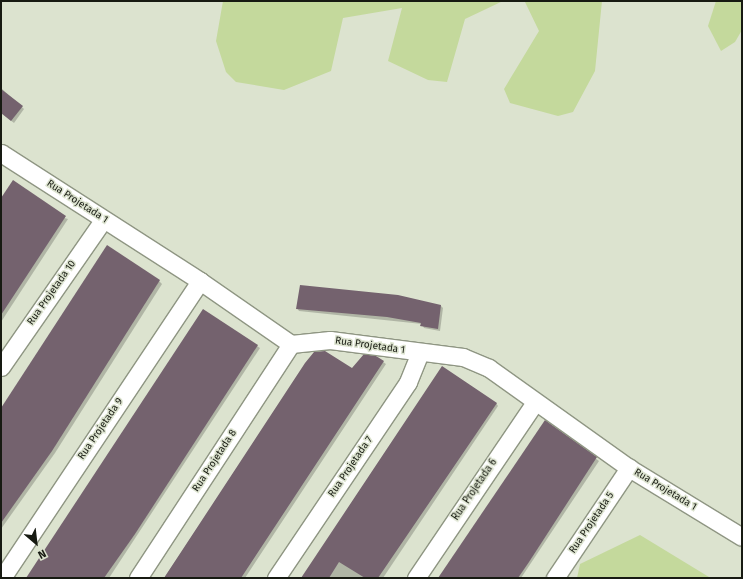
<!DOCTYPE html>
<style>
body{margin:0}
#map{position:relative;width:743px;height:579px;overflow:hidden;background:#dce3cf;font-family:"Fira Sans",sans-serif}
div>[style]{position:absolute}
.green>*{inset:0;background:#c4d99c}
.shadow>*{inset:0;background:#0003}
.building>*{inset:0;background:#74626e}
.roads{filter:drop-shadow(1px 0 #8f9683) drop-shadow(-1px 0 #8f9683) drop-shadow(0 1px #8f9683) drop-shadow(0 -1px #8f9683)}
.street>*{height:17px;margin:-8.5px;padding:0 8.5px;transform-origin:8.5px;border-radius:8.5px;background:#fff}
span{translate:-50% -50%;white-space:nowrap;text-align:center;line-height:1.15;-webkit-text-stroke:3px #dce3cf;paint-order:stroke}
.street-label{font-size:10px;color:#171a12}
.frame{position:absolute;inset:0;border:2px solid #171a12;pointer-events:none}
.north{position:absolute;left:16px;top:523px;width:40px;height:40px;-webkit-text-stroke:3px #dce3cf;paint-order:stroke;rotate:152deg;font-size:11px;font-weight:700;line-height:16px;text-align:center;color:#171a12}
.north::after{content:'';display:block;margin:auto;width:14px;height:18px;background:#171a12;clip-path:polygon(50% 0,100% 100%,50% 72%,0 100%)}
</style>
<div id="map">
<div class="green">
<i style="clip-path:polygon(223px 1px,503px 1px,465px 19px,447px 82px,428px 80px,388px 61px,402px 8px,343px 18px,331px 71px,284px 90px,236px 82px,226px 72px,216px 41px)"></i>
<i style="clip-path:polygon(521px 1px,602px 1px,595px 71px,573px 112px,558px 116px,510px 103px,504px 89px,539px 31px,525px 2px)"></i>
<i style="clip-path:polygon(716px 1px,742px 1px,742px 30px,735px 42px,721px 51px,708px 26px)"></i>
<i style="clip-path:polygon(640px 535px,709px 577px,710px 578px,577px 578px,580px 564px)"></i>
</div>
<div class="shadow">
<i style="clip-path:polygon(1px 88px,24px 109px,14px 123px,1px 113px)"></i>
<i style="clip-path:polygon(1px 200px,68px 219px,1px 322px)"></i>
<i style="clip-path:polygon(159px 281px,162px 284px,55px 453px,1px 529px,1px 408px)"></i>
<i style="clip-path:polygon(441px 306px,443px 308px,440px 331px,424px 328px,422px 324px,299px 311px,297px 308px)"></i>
<i style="clip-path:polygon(203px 310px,260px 348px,109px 578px,27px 578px)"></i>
<i style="clip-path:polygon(315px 353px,352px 369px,376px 357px,386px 364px,245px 578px,164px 578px)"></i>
<i style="clip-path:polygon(496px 403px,498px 406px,383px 578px,302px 578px)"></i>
<i style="clip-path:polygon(545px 422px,599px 461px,521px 578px,439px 578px)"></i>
</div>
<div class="building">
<i style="clip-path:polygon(1px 89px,23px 106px,11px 121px,1px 113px)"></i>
<i style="clip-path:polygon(13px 180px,66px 216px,1px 315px,1px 198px)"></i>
<i style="clip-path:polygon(107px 245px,160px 280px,52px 451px,1px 523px,1px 408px)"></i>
<i style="clip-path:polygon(300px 285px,398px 295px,441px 305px,438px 329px,420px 326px,421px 323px,387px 317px,296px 309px)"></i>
<i style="clip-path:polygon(203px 309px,258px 345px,135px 534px,104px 578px,26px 578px)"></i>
<i style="clip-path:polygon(325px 351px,352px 368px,364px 354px,376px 356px,384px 361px,241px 578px,164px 578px,305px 363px,314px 352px)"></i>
<i style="clip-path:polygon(442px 366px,497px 403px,474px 437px,378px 578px,365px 578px,339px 562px,329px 578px,301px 578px)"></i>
<i style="clip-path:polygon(545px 420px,597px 457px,529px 562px,518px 578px,438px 578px)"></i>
</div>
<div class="roads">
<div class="street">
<i style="left:1px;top:153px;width:237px;rotate:32.7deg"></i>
<i style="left:200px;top:281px;width:111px;rotate:34.7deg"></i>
<i style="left:291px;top:344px;width:39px;rotate:-6deg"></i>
<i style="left:330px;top:340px;width:134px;rotate:7.3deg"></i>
<i style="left:463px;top:357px;width:28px;rotate:23deg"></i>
<i style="left:489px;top:368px;width:172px;rotate:35.5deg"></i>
<i style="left:629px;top:468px;width:132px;rotate:31.4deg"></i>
<i style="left:1px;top:367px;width:179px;rotate:-55.2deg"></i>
<i style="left:2px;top:578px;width:357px;rotate:-56.3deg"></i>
<i style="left:138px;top:578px;width:280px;rotate:-56.8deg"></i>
<i style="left:276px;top:578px;width:236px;rotate:-56deg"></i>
<i style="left:408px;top:382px;width:31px;rotate:-68deg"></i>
<i style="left:416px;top:578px;width:212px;rotate:-55.9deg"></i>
<i style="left:555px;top:578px;width:133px;rotate:-56.1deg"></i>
</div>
</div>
<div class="street-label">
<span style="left:77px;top:202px;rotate:33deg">Rua Projetada 1</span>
<span style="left:52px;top:293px;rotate:-55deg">Rua Projetada 10</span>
<span style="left:370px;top:346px;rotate:8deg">Rua Projetada 1</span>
<span style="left:101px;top:429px;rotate:-56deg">Rua Projetada 9</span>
<span style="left:215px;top:461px;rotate:-57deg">Rua Projetada 8</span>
<span style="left:351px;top:467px;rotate:-56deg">Rua Projetada 7</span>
<span style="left:475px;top:490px;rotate:-56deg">Rua Projetada 6</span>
<span style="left:665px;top:490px;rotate:31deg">Rua Projetada 1</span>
<span style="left:592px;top:523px;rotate:-56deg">Rua Projetada 5</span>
</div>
<div class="frame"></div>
<div class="north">N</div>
</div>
